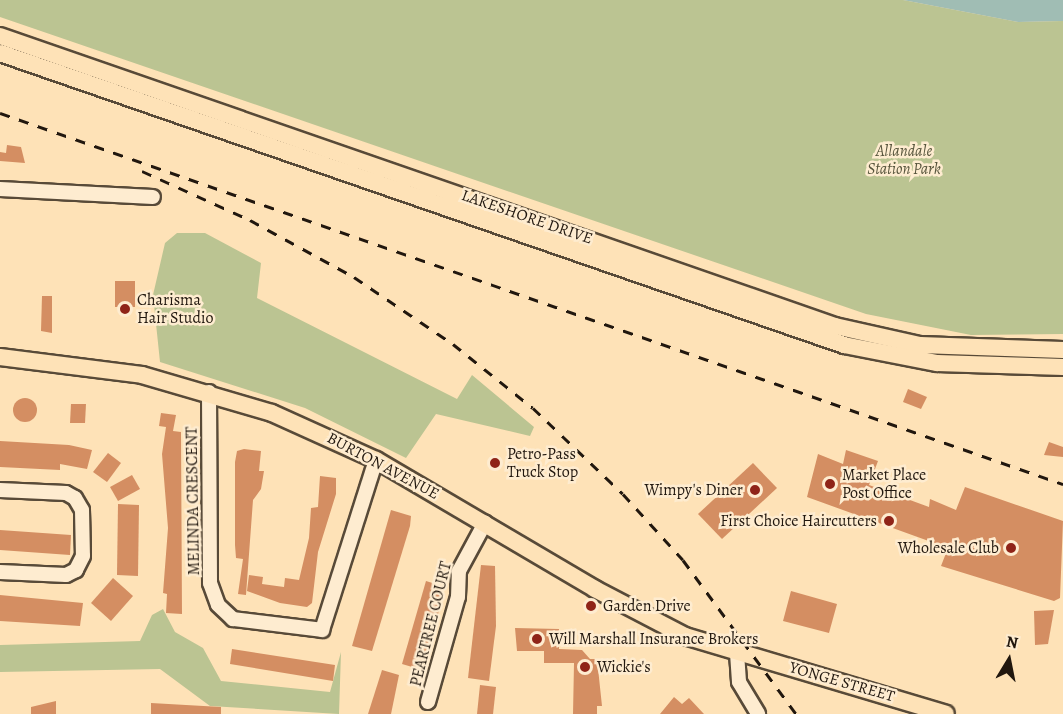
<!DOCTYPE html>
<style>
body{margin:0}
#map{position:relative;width:1063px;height:714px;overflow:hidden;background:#fee2b7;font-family:Alegreya,serif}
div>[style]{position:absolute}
.green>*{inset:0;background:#bbc492}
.water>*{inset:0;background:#a0bdb4}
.building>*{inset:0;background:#d48e62}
.round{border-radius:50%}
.roads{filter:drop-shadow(2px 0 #584a38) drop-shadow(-2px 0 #584a38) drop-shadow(0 2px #584a38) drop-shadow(0 -2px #584a38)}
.minor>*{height:14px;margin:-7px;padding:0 7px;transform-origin:7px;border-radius:7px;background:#feecd0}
.major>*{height:16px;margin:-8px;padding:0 8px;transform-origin:8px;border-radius:8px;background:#fee2b7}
.rail>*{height:3px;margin-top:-1.5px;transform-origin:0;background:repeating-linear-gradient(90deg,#21170e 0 10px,transparent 0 20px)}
.dots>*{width:16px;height:16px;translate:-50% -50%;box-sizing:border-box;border:3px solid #feecd0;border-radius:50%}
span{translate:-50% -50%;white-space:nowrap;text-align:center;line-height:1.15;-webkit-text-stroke:5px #feecd0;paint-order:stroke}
.park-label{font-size:16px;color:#57543c;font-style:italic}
.street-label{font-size:16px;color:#21170e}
.poi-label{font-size:16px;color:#21170e}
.left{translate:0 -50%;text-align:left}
.right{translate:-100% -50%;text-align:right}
.north{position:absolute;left:979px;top:630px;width:60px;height:60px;-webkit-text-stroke:4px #feecd0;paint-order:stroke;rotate:10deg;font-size:16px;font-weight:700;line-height:24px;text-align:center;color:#21170e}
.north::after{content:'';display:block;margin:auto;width:21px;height:27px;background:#21170e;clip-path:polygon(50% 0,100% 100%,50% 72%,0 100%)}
</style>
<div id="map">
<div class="green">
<i style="clip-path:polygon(0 0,903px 0,1018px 22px,1063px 21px,1063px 334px,971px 335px,866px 314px,0 17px)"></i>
<i style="clip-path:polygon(177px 233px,205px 233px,261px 263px,257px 298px,457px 399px,472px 375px,534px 427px,530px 436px,436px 414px,406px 458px,305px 408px,160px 362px,153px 295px,165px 243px)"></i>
<i style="clip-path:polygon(163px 609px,175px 632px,203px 648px,221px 681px,330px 692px,341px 652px,339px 714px,210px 706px,160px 669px,0 672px,0 645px,140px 641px,152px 615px)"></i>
</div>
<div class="water">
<i style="clip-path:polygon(903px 0,1063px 0,1063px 21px,1018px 22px)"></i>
</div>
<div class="building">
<i style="clip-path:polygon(7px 145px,21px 147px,25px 163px,0 161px,0 152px,6px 153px)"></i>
<i style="clip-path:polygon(115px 281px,135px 281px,135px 307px,115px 307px)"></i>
<i style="clip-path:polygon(42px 296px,52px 296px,52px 333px,41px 331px)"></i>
<i style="clip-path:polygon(908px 389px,927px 397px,921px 409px,903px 402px)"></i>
<i class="round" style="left:13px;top:398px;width:24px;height:24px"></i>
<i style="clip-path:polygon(71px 404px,86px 404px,85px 423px,70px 423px)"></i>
<i style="clip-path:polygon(161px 413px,176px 415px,173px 431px,181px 432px,182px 614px,166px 613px,167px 594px,163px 593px,168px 528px,162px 454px,166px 427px,159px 426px)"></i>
<i style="clip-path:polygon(0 441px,69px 445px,92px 450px,87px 469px,60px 464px,60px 470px,0 467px)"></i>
<i style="clip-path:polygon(1049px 442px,1063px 447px,1063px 457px,1044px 455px)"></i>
<i style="clip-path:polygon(244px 449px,261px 451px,259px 471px,264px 471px,261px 489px,253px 500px,246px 595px,238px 594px,243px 559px,236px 558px,235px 545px,235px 462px,237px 451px)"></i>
<i style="clip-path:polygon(846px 450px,878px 461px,869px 485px,929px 507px,930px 499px,956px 510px,965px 487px,1063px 521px,1060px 598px,1054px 601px,941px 566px,948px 548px,807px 497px,818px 454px,843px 464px)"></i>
<i style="clip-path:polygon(108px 453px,121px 463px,107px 482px,93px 472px)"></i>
<i style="clip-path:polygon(753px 463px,777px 488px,722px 539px,698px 514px)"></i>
<i style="clip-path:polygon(132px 475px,140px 489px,118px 501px,110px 487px)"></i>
<i style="clip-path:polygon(320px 476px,336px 478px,336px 494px,318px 552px,312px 603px,307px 607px,280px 603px,247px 591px,249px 575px,263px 577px,262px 584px,284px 587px,285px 578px,299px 580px,309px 538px,311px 508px,318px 507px)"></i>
<i style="clip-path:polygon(118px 504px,139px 505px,138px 576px,117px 575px)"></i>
<i style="clip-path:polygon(391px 510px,411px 516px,410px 526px,372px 651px,352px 646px)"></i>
<i style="clip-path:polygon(0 530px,71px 535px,70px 555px,0 550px)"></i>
<i style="clip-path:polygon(481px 565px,495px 566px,496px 626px,489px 681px,468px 678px)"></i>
<i style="clip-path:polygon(113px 578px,133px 596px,111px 621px,91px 603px)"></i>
<i style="clip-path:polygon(426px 581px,442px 586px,442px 600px,423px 668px,419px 669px,402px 664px)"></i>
<i style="clip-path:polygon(791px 591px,837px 604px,829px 633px,783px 621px)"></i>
<i style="clip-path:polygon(0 595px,83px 603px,80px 626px,0 621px)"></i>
<i style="clip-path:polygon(1054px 610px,1048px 644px,1035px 645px,1034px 611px)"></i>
<i style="clip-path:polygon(515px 628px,559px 629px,559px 649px,582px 650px,590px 659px,597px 659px,602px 706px,597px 706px,597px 714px,573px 714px,574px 663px,544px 663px,544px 651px,517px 651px)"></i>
<i style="clip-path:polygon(232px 649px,335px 665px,333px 681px,230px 664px)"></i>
<i style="clip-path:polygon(382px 670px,399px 675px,391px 714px,368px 714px)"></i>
<i style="clip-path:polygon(480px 685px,496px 687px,493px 714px,477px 714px)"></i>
<i style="clip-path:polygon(674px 697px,682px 704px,689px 698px,704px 714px,660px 714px)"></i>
<i style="clip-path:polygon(56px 701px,56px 714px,31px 714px,31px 707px)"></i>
<i style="clip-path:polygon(151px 703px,221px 707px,221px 714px,151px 714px)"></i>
</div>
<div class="roads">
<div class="minor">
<i style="left:0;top:189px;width:153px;rotate:3deg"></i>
<i style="left:209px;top:392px;width:191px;rotate:89.7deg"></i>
<i style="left:210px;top:583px;width:23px;rotate:70deg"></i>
<i style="left:218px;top:605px;width:21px;rotate:43deg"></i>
<i style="left:233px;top:619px;width:90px;rotate:7deg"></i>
<i style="left:322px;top:630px;width:178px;rotate:-72.4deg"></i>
<i style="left:0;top:490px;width:66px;rotate:2.6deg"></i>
<i style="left:66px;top:493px;width:10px;rotate:29deg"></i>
<i style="left:75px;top:498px;width:14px;rotate:60deg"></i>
<i style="left:82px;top:510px;width:46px;rotate:88.8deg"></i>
<i style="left:83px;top:556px;width:16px;rotate:117deg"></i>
<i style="left:76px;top:570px;width:11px;rotate:153deg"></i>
<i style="left:66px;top:575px;width:66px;rotate:-177.4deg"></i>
<i style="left:737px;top:653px;width:29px;rotate:86deg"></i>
<i style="left:739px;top:682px;width:37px;rotate:59deg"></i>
<i style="left:428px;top:702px;width:109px;rotate:-74.1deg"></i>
<i style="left:458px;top:597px;width:26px;rotate:-88deg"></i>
<i style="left:459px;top:571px;width:55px;rotate:-61.6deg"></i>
</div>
<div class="major">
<i style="left:0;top:36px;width:884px;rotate:19.15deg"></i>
<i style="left:835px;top:326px;width:87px;rotate:12.6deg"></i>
<i style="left:920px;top:345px;width:143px;rotate:2deg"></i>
<i style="left:0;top:53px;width:893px;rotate:19.08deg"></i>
<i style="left:844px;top:345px;width:95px;rotate:11deg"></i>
<i style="left:937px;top:363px;width:126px;rotate:1.8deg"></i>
<i style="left:0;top:357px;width:143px;rotate:7.2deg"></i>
<i style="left:142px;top:375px;width:135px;rotate:16.3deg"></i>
<i style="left:272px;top:413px;width:114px;rotate:24.3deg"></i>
<i style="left:376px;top:460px;width:254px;rotate:30.5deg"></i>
<i style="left:595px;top:589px;width:102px;rotate:27.6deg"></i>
<i style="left:685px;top:636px;width:272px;rotate:16.6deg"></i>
</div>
</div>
<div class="rail">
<i style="left:0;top:113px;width:1126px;rotate:19.24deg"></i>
<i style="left:142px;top:171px;width:119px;rotate:24.4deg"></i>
<i style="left:250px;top:220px;width:119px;rotate:28.7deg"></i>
<i style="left:354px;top:277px;width:120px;rotate:34.1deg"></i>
<i style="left:453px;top:344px;width:102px;rotate:38.7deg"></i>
<i style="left:533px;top:408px;width:124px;rotate:43.7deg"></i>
<i style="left:623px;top:494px;width:89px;rotate:47.7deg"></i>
<i style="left:683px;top:560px;width:191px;rotate:53.7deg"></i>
</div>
<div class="dots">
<i style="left:125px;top:309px;background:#8f2418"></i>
<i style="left:495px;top:463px;background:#8f2418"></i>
<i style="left:830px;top:484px;background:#8f2418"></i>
<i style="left:755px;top:490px;background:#8f2418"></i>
<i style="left:889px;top:521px;background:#8f2418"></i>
<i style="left:1011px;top:548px;background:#8f2418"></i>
<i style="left:591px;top:606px;background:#8f2418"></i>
<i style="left:537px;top:639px;background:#8f2418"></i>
<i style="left:585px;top:667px;background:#8f2418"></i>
</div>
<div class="park-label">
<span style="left:904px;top:160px">Allandale<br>Station Park</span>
</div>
<div class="street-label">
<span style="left:527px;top:217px;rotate:19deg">LAKESHORE DRIVE</span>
<span style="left:383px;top:466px;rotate:28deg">BURTON AVENUE</span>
<span style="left:193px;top:501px;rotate:-91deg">MELINDA CRESCENT</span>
<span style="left:431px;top:624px;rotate:-76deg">PEARTREE COURT</span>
<span style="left:842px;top:682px;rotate:16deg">YONGE STREET</span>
</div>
<div class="poi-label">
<span class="left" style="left:137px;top:309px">Charisma<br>Hair Studio</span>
<span class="left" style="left:507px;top:463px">Petro-Pass<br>Truck Stop</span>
<span class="left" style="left:842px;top:484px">Market Place<br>Post Office</span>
<span class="right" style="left:743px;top:490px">Wimpy's Diner</span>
<span class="right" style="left:877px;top:521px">First Choice Haircutters</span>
<span class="right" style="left:999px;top:548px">Wholesale Club</span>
<span class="left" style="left:603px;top:606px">Garden Drive</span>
<span class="left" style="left:549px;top:639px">Will Marshall Insurance Brokers</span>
<span class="left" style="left:597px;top:667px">Wickie's</span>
</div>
<div class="north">N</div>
</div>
